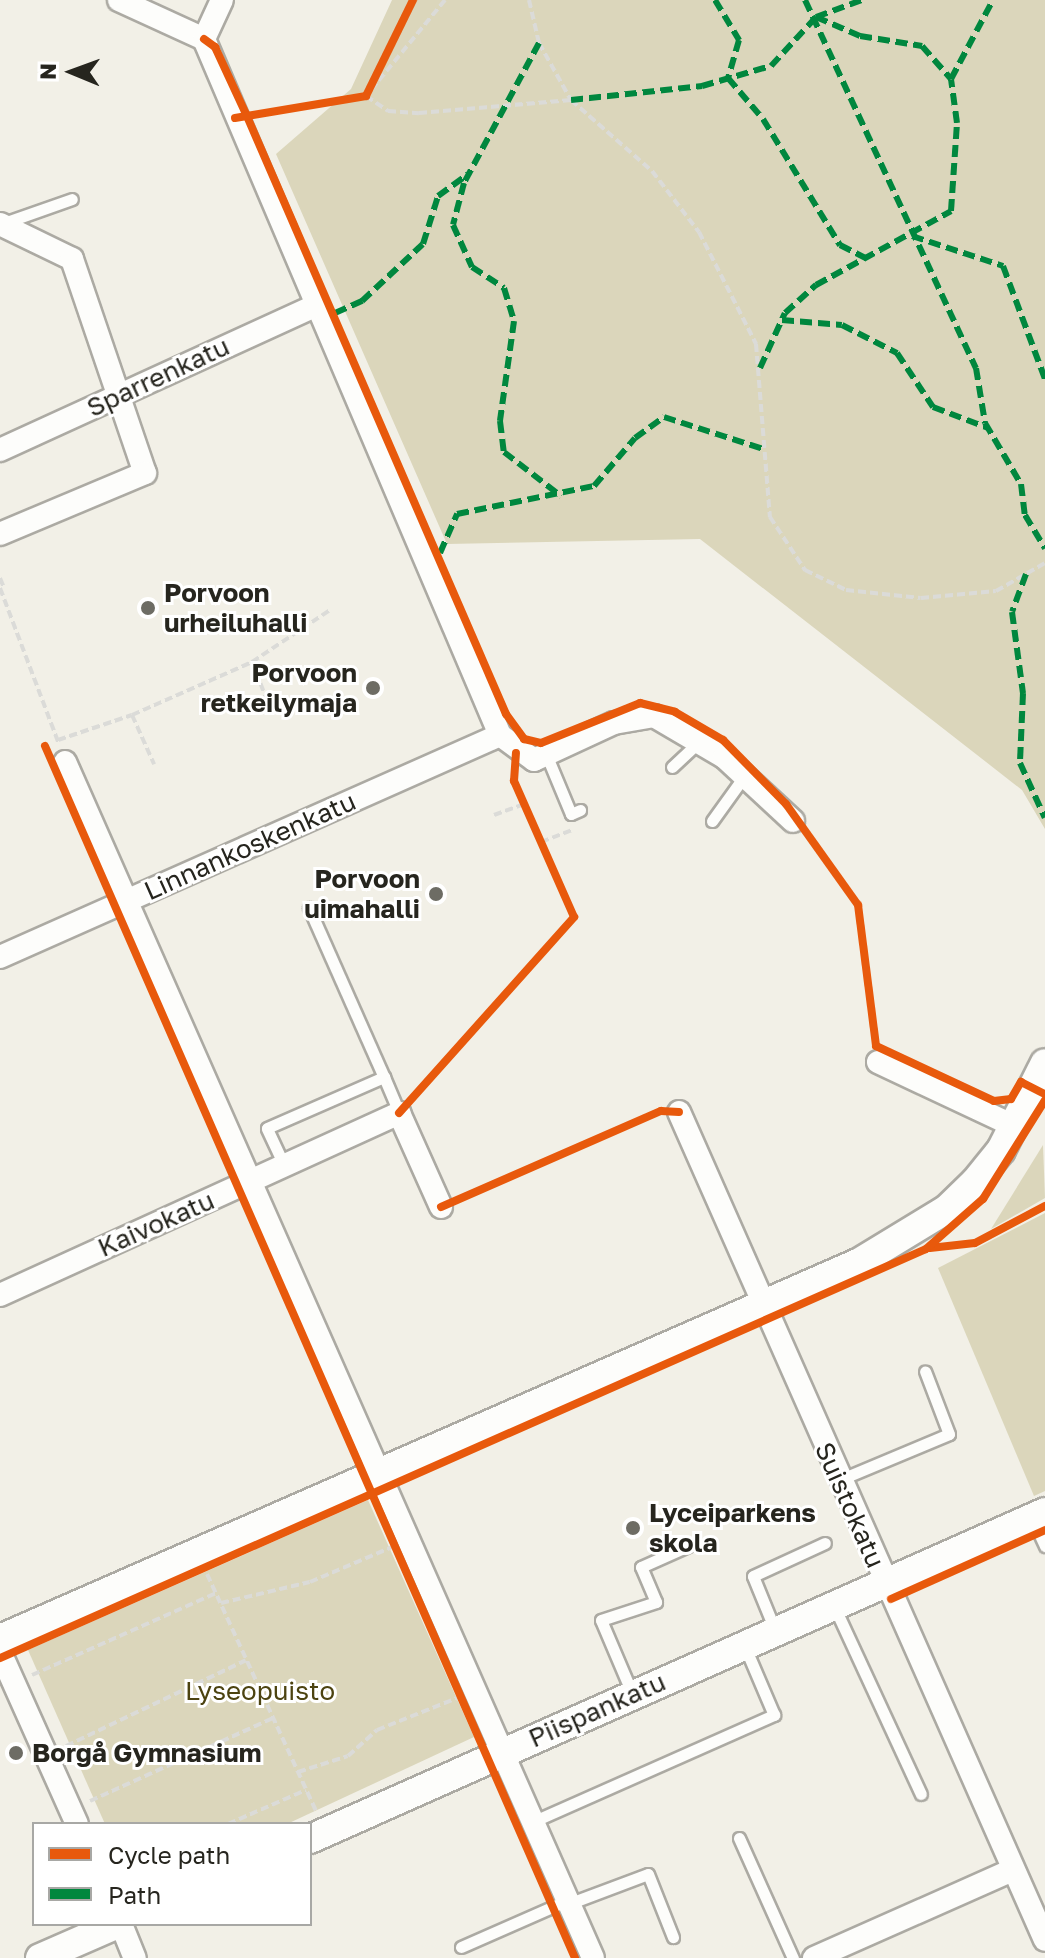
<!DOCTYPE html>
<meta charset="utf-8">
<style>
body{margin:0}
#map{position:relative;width:1045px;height:1958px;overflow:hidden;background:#f2f0e7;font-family:"Golos Text",sans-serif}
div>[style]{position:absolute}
.green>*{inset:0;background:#dbd6bb}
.path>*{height:4px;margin-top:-2px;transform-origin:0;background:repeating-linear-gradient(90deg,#dbdbd8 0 8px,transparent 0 12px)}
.roads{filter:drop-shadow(2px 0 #acaaa3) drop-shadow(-2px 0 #acaaa3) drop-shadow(0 2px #acaaa3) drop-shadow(0 -2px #acaaa3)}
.service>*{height:11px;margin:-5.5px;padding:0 5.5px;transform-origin:5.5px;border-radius:5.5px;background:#fdfdfb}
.minor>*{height:22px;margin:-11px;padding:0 11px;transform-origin:11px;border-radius:11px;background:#fdfdfb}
.tertiary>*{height:28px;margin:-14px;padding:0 14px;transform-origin:14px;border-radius:14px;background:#fdfdfb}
.quiet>*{height:6px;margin-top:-3px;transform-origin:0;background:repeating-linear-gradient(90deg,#00873e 0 12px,transparent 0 18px)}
.cycleway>*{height:8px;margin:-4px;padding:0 4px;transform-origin:4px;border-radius:4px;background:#e8590c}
.dots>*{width:22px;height:22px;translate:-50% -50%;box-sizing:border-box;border:4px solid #fff;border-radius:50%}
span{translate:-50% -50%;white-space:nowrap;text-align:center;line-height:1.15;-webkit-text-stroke:6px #fff;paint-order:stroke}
.street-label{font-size:26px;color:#26251e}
.poi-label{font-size:26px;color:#26251e;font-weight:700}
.left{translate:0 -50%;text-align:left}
.right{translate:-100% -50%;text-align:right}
.park-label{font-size:26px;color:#4c4310}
.legend{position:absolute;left:32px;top:1822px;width:280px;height:104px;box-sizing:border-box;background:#fff;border:2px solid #a8a8a5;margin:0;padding:10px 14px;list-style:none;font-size:24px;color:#26251e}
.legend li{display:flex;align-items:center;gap:16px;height:40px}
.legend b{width:40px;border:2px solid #a8a8a5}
.north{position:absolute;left:32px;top:32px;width:80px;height:80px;-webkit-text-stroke:6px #fff;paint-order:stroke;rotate:271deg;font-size:22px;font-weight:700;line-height:32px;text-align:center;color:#26251e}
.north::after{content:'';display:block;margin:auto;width:28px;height:36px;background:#26251e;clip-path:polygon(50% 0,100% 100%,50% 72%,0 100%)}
</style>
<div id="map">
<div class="green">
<i style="clip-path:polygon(392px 0,1045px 0,1045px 829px,1022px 790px,700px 539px,447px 544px,276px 154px,351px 89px)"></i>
<i style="clip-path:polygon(1043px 1145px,1045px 1198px,991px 1229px)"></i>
<i style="clip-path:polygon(1045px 1213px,1045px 1491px,1034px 1496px,938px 1268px)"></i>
<i style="clip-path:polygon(368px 1500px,474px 1737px,287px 1824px,105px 1824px,28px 1650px)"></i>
</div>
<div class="path">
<i style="left:445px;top:0;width:124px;rotate:129.5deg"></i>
<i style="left:366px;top:96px;width:27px;rotate:34deg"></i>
<i style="left:388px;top:111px;width:31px;rotate:4deg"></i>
<i style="left:419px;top:113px;width:153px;rotate:-4.9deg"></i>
<i style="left:529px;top:0;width:44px;rotate:76.9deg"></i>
<i style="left:539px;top:43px;width:65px;rotate:60.7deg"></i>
<i style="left:571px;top:100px;width:108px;rotate:41.2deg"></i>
<i style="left:652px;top:171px;width:77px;rotate:52.4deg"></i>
<i style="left:699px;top:232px;width:126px;rotate:63deg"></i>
<i style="left:756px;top:344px;width:174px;rotate:85.4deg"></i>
<i style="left:770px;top:517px;width:64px;rotate:56.6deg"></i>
<i style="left:805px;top:570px;width:46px;rotate:26deg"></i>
<i style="left:846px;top:590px;width:75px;rotate:6.1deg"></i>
<i style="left:921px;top:598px;width:75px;rotate:-5.3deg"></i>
<i style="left:996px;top:591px;width:56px;rotate:-29.7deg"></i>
<i style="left:0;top:578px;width:11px;rotate:68deg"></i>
<i style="left:0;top:588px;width:167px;rotate:69.3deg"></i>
<i style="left:272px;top:713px;width:55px;rotate:-111.4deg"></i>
<i style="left:252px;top:662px;width:94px;rotate:-33.7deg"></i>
<i style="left:132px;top:715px;width:131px;rotate:-23.8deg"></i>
<i style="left:58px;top:740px;width:78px;rotate:-18.7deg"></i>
<i style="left:132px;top:715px;width:54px;rotate:65.8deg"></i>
<i style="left:494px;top:815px;width:32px;rotate:-20deg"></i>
<i style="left:541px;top:842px;width:33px;rotate:-21deg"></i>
<i style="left:207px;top:1574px;width:263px;rotate:65.3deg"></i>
<i style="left:221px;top:1603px;width:91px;rotate:-13.3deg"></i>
<i style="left:310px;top:1582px;width:89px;rotate:-23.1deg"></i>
<i style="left:32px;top:1675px;width:201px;rotate:-24deg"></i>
<i style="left:66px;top:1746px;width:199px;rotate:-25.5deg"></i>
<i style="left:298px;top:1772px;width:52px;rotate:-17.7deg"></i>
<i style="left:348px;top:1756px;width:39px;rotate:-42deg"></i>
<i style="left:377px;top:1730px;width:86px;rotate:-21.8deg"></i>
<i style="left:90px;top:1801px;width:201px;rotate:-24.4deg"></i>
<i style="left:228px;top:1824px;width:85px;rotate:-23.6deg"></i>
</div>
<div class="roads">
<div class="service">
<i style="left:1px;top:224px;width:75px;rotate:-19.4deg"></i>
<i style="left:546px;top:754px;width:65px;rotate:67.4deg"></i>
<i style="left:571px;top:814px;width:10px;rotate:-24deg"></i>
<i style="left:672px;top:767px;width:38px;rotate:-43deg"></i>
<i style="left:712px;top:821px;width:57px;rotate:-54.3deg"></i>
<i style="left:309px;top:908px;width:185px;rotate:66.1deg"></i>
<i style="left:283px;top:1163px;width:38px;rotate:-115deg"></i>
<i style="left:267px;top:1128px;width:128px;rotate:-23.6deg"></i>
<i style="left:384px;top:1077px;width:39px;rotate:67deg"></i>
<i style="left:839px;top:1480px;width:119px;rotate:-22.7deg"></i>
<i style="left:949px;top:1434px;width:67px;rotate:-110.9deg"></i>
<i style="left:1032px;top:1518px;width:31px;rotate:65deg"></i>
<i style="left:834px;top:1606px;width:207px;rotate:65.2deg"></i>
<i style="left:775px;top:1630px;width:58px;rotate:-112.2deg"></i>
<i style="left:753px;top:1576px;width:79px;rotate:-24.6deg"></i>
<i style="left:632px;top:1693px;width:79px;rotate:-113deg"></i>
<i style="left:601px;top:1620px;width:58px;rotate:-18.1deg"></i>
<i style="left:656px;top:1602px;width:38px;rotate:-113deg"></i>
<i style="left:641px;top:1567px;width:51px;rotate:-24.1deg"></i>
<i style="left:532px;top:1822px;width:265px;rotate:-23.9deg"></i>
<i style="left:774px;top:1715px;width:74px;rotate:-113.1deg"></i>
<i style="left:739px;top:1838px;width:132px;rotate:65.8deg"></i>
<i style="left:568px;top:1904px;width:85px;rotate:-20.6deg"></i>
<i style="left:648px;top:1874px;width:68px;rotate:68.4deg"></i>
<i style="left:461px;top:1947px;width:115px;rotate:-23.7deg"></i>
</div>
<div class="minor">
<i style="left:119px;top:0;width:94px;rotate:24.6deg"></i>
<i style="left:204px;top:39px;width:756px;rotate:66.96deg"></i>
<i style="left:500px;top:735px;width:42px;rotate:36.3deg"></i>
<i style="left:534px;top:760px;width:88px;rotate:-24.8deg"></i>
<i style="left:614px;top:723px;width:41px;rotate:-9.9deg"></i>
<i style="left:654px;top:716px;width:81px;rotate:30.4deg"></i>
<i style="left:724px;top:757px;width:94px;rotate:42.8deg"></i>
<i style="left:204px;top:39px;width:43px;rotate:-65.2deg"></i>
<i style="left:0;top:224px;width:80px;rotate:25.9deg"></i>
<i style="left:72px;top:259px;width:226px;rotate:71.2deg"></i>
<i style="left:145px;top:473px;width:157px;rotate:157.2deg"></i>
<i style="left:0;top:450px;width:349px;rotate:-24.6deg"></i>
<i style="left:65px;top:762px;width:1307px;rotate:66.18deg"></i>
<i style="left:0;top:957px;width:547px;rotate:-23.94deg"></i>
<i style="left:878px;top:1062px;width:150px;rotate:25.2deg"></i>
<i style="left:679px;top:1112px;width:905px;rotate:66.15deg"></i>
<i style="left:0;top:1295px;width:439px;rotate:-24.5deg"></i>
<i style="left:399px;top:1113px;width:103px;rotate:65.9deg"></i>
<i style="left:0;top:1652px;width:188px;rotate:65.9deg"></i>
<i style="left:121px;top:1924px;width:37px;rotate:68deg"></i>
<i style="left:814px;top:1958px;width:218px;rotate:-23.9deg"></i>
</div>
<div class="tertiary">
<i style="left:0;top:1639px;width:939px;rotate:-23.67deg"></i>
<i style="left:860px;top:1262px;width:102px;rotate:-31.3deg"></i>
<i style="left:947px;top:1209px;width:39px;rotate:-44deg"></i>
<i style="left:975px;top:1182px;width:41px;rotate:-50.9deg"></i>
<i style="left:1001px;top:1150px;width:97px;rotate:-63.2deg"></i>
<i style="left:310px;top:1839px;width:804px;rotate:-23.98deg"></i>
<i style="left:40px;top:1958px;width:85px;rotate:-23.6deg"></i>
</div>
</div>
<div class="quiet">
<i style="left:715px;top:0;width:47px;rotate:59deg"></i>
<i style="left:739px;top:40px;width:40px;rotate:106deg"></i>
<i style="left:728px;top:78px;width:54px;rotate:49.5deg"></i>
<i style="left:763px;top:119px;width:148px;rotate:58.6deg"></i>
<i style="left:840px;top:245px;width:31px;rotate:27deg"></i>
<i style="left:805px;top:0;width:406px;rotate:65.1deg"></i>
<i style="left:976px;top:368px;width:56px;rotate:80.7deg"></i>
<i style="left:985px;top:423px;width:71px;rotate:59.5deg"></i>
<i style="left:1021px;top:484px;width:31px;rotate:83deg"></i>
<i style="left:1025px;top:515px;width:39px;rotate:59deg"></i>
<i style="left:816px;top:17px;width:48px;rotate:23.4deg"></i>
<i style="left:860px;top:36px;width:63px;rotate:9.2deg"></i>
<i style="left:922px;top:46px;width:44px;rotate:48.7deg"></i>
<i style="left:951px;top:79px;width:89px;rotate:-62deg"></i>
<i style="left:539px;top:43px;width:159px;rotate:118.2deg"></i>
<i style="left:464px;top:183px;width:43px;rotate:104.7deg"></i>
<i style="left:453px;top:225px;width:46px;rotate:65.7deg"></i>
<i style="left:472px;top:267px;width:38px;rotate:33deg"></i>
<i style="left:504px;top:288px;width:34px;rotate:73deg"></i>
<i style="left:514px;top:321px;width:101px;rotate:98deg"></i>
<i style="left:500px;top:421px;width:31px;rotate:83deg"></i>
<i style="left:504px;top:452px;width:72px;rotate:37.7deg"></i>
<i style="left:571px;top:100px;width:132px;rotate:-6.1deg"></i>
<i style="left:702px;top:86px;width:72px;rotate:-16.2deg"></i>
<i style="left:771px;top:66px;width:67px;rotate:-47.4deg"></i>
<i style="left:816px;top:17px;width:49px;rotate:-20.3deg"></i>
<i style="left:912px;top:236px;width:96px;rotate:18.2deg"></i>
<i style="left:1003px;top:266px;width:121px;rotate:69.6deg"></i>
<i style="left:335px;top:313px;width:30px;rotate:-24deg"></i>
<i style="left:362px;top:301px;width:83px;rotate:-43.1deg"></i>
<i style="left:423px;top:244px;width:50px;rotate:-72.6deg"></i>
<i style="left:438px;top:196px;width:37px;rotate:-36deg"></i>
<i style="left:782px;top:320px;width:60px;rotate:4.8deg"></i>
<i style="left:842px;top:325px;width:62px;rotate:27deg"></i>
<i style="left:897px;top:353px;width:65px;rotate:56.3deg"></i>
<i style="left:933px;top:407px;width:59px;rotate:20.9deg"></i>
<i style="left:760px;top:368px;width:60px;rotate:-65.6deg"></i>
<i style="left:785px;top:313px;width:42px;rotate:-42.1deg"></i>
<i style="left:816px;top:285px;width:154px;rotate:-28.7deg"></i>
<i style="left:951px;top:211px;width:88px;rotate:-86.1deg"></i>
<i style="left:957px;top:123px;width:44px;rotate:-97.8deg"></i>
<i style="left:440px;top:553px;width:43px;rotate:-66.4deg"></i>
<i style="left:457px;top:514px;width:140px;rotate:-11.6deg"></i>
<i style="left:594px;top:486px;width:63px;rotate:-49.5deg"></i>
<i style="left:635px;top:438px;width:36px;rotate:-36deg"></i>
<i style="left:664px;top:417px;width:104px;rotate:17.9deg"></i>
<i style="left:1026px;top:574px;width:40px;rotate:110.2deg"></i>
<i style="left:1012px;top:612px;width:82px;rotate:82.3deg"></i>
<i style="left:1023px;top:693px;width:70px;rotate:92.5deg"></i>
<i style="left:1020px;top:763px;width:60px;rotate:65.6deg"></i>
</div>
<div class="cycleway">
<i style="left:204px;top:39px;width:14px;rotate:36deg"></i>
<i style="left:215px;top:47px;width:74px;rotate:65.2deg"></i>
<i style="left:246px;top:114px;width:654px;rotate:66.57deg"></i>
<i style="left:506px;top:714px;width:31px;rotate:54deg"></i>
<i style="left:524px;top:739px;width:17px;rotate:13deg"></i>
<i style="left:541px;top:743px;width:107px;rotate:-22deg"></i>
<i style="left:640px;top:703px;width:36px;rotate:14deg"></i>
<i style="left:675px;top:712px;width:56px;rotate:30.3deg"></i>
<i style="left:723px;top:740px;width:90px;rotate:45.5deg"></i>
<i style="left:786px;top:804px;width:124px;rotate:54.5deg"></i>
<i style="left:858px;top:905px;width:142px;rotate:82.7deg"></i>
<i style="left:876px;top:1046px;width:130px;rotate:25deg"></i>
<i style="left:994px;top:1101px;width:17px;rotate:-7deg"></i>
<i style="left:1011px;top:1099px;width:20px;rotate:-60deg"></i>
<i style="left:1021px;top:1082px;width:27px;rotate:27deg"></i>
<i style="left:235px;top:118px;width:133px;rotate:-9.5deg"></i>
<i style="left:366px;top:96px;width:107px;rotate:-63.9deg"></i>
<i style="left:45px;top:746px;width:1323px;rotate:66.38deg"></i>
<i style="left:399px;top:1113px;width:263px;rotate:-48.2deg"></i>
<i style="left:574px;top:917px;width:149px;rotate:-113.8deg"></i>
<i style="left:514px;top:781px;width:28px;rotate:-86deg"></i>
<i style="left:441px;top:1207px;width:240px;rotate:-23.6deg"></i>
<i style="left:661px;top:1111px;width:18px;rotate:3deg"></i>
<i style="left:930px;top:1248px;width:45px;rotate:-6.3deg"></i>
<i style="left:975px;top:1243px;width:79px;rotate:-27.9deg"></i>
<i style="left:891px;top:1599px;width:169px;rotate:-24.1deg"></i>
<i style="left:0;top:1658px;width:1012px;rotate:-23.83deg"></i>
<i style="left:926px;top:1249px;width:76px;rotate:-41.3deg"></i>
<i style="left:983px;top:1199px;width:117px;rotate:-57.9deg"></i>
</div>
<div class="dots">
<i style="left:148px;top:608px;background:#6d6c64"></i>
<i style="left:373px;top:688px;background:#6d6c64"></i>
<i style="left:436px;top:894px;background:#6d6c64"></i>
<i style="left:633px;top:1528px;background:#6d6c64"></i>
<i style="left:16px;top:1753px;background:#6d6c64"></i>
</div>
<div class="street-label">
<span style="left:158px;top:377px;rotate:-25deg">Sparrenkatu</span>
<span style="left:250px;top:846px;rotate:-24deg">Linnankoskenkatu</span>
<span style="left:156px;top:1224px;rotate:-24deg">Kaivokatu</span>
<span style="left:850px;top:1505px;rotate:66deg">Suistokatu</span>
<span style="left:597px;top:1710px;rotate:-24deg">Piispankatu</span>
</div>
<div class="poi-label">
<span class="left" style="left:164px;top:608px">Porvoon<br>urheiluhalli</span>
<span class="right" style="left:357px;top:688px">Porvoon<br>retkeilymaja</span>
<span class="right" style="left:420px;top:894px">Porvoon<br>uimahalli</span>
<span class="left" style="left:649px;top:1528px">Lyceiparkens<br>skola</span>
<span class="left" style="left:32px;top:1753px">Borgå Gymnasium</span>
</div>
<div class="park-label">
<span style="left:260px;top:1691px">Lyseopuisto</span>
</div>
<ul class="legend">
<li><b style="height:10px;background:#e8590c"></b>Cycle path</li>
<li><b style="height:10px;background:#00873e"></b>Path</li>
</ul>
<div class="north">N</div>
</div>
